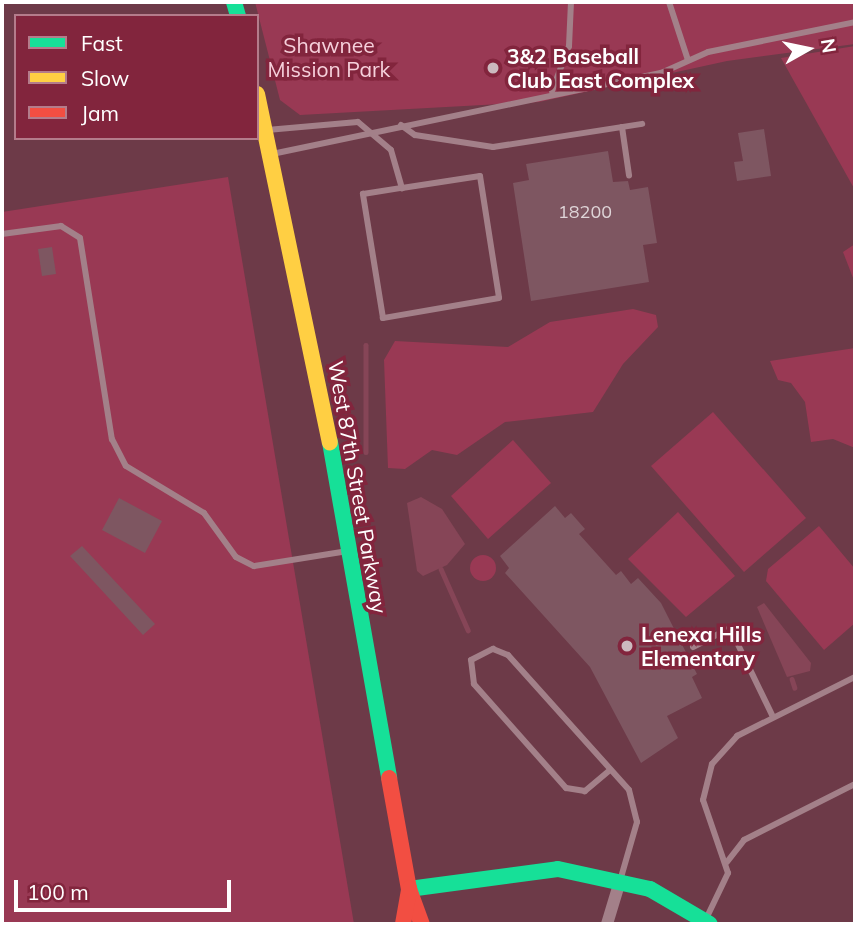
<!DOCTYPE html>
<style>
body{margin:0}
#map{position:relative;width:857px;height:926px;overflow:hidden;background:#6d3a48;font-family:Mulish,sans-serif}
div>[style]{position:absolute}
.green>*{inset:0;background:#993954}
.round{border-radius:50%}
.water>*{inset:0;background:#864557}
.stream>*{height:4.5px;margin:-2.25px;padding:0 2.25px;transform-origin:2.25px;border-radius:2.25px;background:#864557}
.building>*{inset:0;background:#7e5661}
.lane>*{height:6px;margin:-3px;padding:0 3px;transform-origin:3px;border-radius:3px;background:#a38089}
.street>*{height:12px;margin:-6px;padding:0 6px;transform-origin:6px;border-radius:6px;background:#a38089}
.fast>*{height:16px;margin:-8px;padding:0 8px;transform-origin:8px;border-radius:8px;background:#16e098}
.slow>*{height:16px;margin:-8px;padding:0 8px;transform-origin:8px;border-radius:8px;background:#ffcf43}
.jam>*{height:16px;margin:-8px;padding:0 8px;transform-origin:8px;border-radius:8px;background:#f24e42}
.dots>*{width:19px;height:19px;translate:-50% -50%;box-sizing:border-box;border:4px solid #82253d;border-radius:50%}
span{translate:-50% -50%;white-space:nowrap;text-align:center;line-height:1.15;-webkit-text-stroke:7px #82253d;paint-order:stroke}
.number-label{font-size:18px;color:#dfd5d8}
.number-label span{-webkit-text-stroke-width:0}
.park-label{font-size:21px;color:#f6d0db}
.poi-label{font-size:21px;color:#fff;font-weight:700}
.left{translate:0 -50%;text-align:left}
.street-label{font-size:21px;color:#fff}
.frame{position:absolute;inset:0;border:4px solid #fff;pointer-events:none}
.legend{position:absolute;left:14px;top:14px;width:245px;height:126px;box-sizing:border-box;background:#82253d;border:2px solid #b47c8b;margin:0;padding:9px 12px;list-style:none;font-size:21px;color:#fff}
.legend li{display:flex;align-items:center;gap:14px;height:35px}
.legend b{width:35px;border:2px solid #b47c8b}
.north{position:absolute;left:773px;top:14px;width:70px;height:70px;-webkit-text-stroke:5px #82253d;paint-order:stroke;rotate:81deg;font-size:19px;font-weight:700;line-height:28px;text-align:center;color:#fff}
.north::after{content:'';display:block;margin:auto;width:24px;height:32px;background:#fff;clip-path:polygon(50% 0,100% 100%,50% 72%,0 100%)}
.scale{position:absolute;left:14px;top:880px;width:217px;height:32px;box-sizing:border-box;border:4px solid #fff;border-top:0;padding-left:9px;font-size:21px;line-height:24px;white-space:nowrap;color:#fff;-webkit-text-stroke:5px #82253d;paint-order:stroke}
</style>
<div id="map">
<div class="green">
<i style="clip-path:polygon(255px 2px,855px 2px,855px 44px,727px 61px,539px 102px,300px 115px,280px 100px)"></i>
<i style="clip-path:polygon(855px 46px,855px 190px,781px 58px)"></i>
<i style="clip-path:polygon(228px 177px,354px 924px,2px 924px,2px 212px)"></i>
<i style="clip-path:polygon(855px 244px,855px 283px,843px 252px)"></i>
<i style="clip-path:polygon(633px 309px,656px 315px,658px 327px,623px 364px,593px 412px,505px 422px,457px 455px,432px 450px,405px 469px,388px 468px,384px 360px,395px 341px,508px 347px,550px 322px)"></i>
<i style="clip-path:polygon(855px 348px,855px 448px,833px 439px,811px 442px,805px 402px,791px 383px,778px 380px,770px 361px)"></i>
<i style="clip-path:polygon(713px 412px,806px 518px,744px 572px,651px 466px)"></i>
<i style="clip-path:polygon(513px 440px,551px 483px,488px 539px,451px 496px)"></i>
<i style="clip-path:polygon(678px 512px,735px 576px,686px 617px,628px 559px)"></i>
<i style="clip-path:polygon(819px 526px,855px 569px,855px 623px,824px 650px,766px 581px,768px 569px)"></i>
<i class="round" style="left:470px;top:555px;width:26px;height:26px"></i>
</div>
<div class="water">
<i style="clip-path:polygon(421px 497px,442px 509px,465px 544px,447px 565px,423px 576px,417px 571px,407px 503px)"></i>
<i style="clip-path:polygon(764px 603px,811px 663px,810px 671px,787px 677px,757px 607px)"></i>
</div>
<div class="stream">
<i style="left:366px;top:345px;width:107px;rotate:90deg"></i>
<i style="left:441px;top:569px;width:67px;rotate:66.1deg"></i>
<i style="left:792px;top:679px;width:9px;rotate:72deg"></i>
</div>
<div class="building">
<i style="clip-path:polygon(764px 129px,771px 176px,737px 181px,734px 162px,743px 161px,738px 133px)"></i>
<i style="clip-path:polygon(608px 151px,613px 182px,628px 181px,630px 190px,648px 187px,657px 243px,643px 245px,649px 282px,531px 301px,513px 183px,529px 180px,526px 164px)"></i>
<i style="clip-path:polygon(52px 247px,56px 274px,42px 276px,38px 249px)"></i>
<i style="clip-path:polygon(119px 498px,162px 521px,145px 553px,102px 530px)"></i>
<i style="clip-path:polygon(555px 506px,565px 518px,571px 513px,585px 529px,579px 534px,616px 575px,621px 571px,631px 584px,638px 578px,661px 603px,697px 674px,692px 677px,702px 698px,667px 716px,678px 738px,641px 763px,590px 667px,505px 573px,509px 568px,500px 556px)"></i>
<i style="clip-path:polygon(82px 546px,155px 624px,143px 635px,70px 556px)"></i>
</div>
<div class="lane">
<i style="left:669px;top:2px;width:61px;rotate:71.9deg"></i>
<i style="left:552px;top:91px;width:48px;rotate:-69.3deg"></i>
<i style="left:569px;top:46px;width:44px;rotate:-87.4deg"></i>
<i style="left:401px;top:125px;width:17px;rotate:36deg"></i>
<i style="left:415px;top:135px;width:79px;rotate:8.7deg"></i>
<i style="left:493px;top:147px;width:151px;rotate:-8.8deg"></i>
<i style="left:622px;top:127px;width:49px;rotate:81.7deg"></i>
<i style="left:267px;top:130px;width:91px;rotate:-5deg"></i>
<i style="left:358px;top:122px;width:43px;rotate:40.3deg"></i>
<i style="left:391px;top:150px;width:40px;rotate:74deg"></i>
<i style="left:402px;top:188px;width:79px;rotate:-8.7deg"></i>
<i style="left:480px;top:176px;width:123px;rotate:81.1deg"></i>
<i style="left:499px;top:298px;width:118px;rotate:170.2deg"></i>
<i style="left:383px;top:318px;width:126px;rotate:-99.2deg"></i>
<i style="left:363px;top:194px;width:39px;rotate:-9deg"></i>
<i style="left:272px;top:154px;width:397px;rotate:-11.8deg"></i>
<i style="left:661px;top:73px;width:51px;rotate:-24.1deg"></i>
<i style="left:708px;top:52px;width:150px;rotate:-11.5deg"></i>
<i style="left:2px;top:234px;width:60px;rotate:-7.7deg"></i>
<i style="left:61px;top:226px;width:22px;rotate:32deg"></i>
<i style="left:80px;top:238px;width:204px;rotate:81deg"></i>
<i style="left:112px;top:439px;width:30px;rotate:63deg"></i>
<i style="left:126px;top:466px;width:91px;rotate:31.1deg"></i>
<i style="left:204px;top:513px;width:54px;rotate:54deg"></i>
<i style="left:236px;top:557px;width:20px;rotate:27deg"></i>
<i style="left:254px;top:566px;width:95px;rotate:-9.1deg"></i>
<i style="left:693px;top:647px;width:42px;rotate:-27.2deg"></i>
<i style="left:730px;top:628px;width:99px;rotate:64.2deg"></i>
<i style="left:610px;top:770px;width:33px;rotate:140deg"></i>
<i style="left:585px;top:791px;width:19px;rotate:-171deg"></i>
<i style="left:566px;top:788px;width:139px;rotate:-131.5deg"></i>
<i style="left:474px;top:684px;width:24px;rotate:-97deg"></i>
<i style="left:471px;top:660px;width:25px;rotate:-27deg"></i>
<i style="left:493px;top:649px;width:16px;rotate:22deg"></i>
<i style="left:508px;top:655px;width:181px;rotate:48.1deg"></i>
<i style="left:629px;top:790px;width:33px;rotate:76deg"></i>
<i style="left:637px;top:822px;width:61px;rotate:106.1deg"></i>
<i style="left:727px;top:862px;width:28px;rotate:-52deg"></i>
<i style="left:744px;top:840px;width:124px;rotate:-26.8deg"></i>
<i style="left:706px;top:919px;width:51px;rotate:-64.4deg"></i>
<i style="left:728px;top:873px;width:77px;rotate:-108.9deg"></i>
<i style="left:703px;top:800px;width:37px;rotate:-76deg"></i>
<i style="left:712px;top:764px;width:38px;rotate:-48deg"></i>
<i style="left:737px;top:736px;width:132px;rotate:-26.6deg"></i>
</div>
<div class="street">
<i style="left:607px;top:924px;width:45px;rotate:-73.2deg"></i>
</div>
<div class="fast">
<i style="left:234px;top:2px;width:15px;rotate:74deg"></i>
<i style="left:330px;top:442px;width:341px;rotate:80deg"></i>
<i style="left:409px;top:889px;width:150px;rotate:-7.6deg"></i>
<i style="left:558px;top:869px;width:94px;rotate:12.3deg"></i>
<i style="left:650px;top:889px;width:69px;rotate:30.3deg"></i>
</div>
<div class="slow">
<i style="left:257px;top:94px;width:356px;rotate:78.2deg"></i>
</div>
<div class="jam">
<i style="left:389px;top:778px;width:113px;rotate:79.8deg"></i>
<i style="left:409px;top:889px;width:37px;rotate:70deg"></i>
<i style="left:403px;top:924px;width:36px;rotate:-80deg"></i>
</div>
<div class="dots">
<i style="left:493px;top:68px;background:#ccbabf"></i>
<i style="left:627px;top:646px;background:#ccbabf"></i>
</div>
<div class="number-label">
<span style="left:585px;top:212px">18200</span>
</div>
<div class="park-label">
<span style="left:329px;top:57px">Shawnee<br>Mission Park</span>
</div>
<div class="poi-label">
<span class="left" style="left:507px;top:68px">3&amp;2 Baseball<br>Club East Complex</span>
<span class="left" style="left:641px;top:646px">Lenexa Hills<br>Elementary</span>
</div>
<div class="street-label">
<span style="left:358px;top:487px;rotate:80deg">West 87th Street Parkway</span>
</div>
<div class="frame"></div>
<ul class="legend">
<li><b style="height:9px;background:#16e098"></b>Fast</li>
<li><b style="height:9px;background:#ffcf43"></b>Slow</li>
<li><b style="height:9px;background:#f24e42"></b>Jam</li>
</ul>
<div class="north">N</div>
<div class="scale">100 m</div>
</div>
